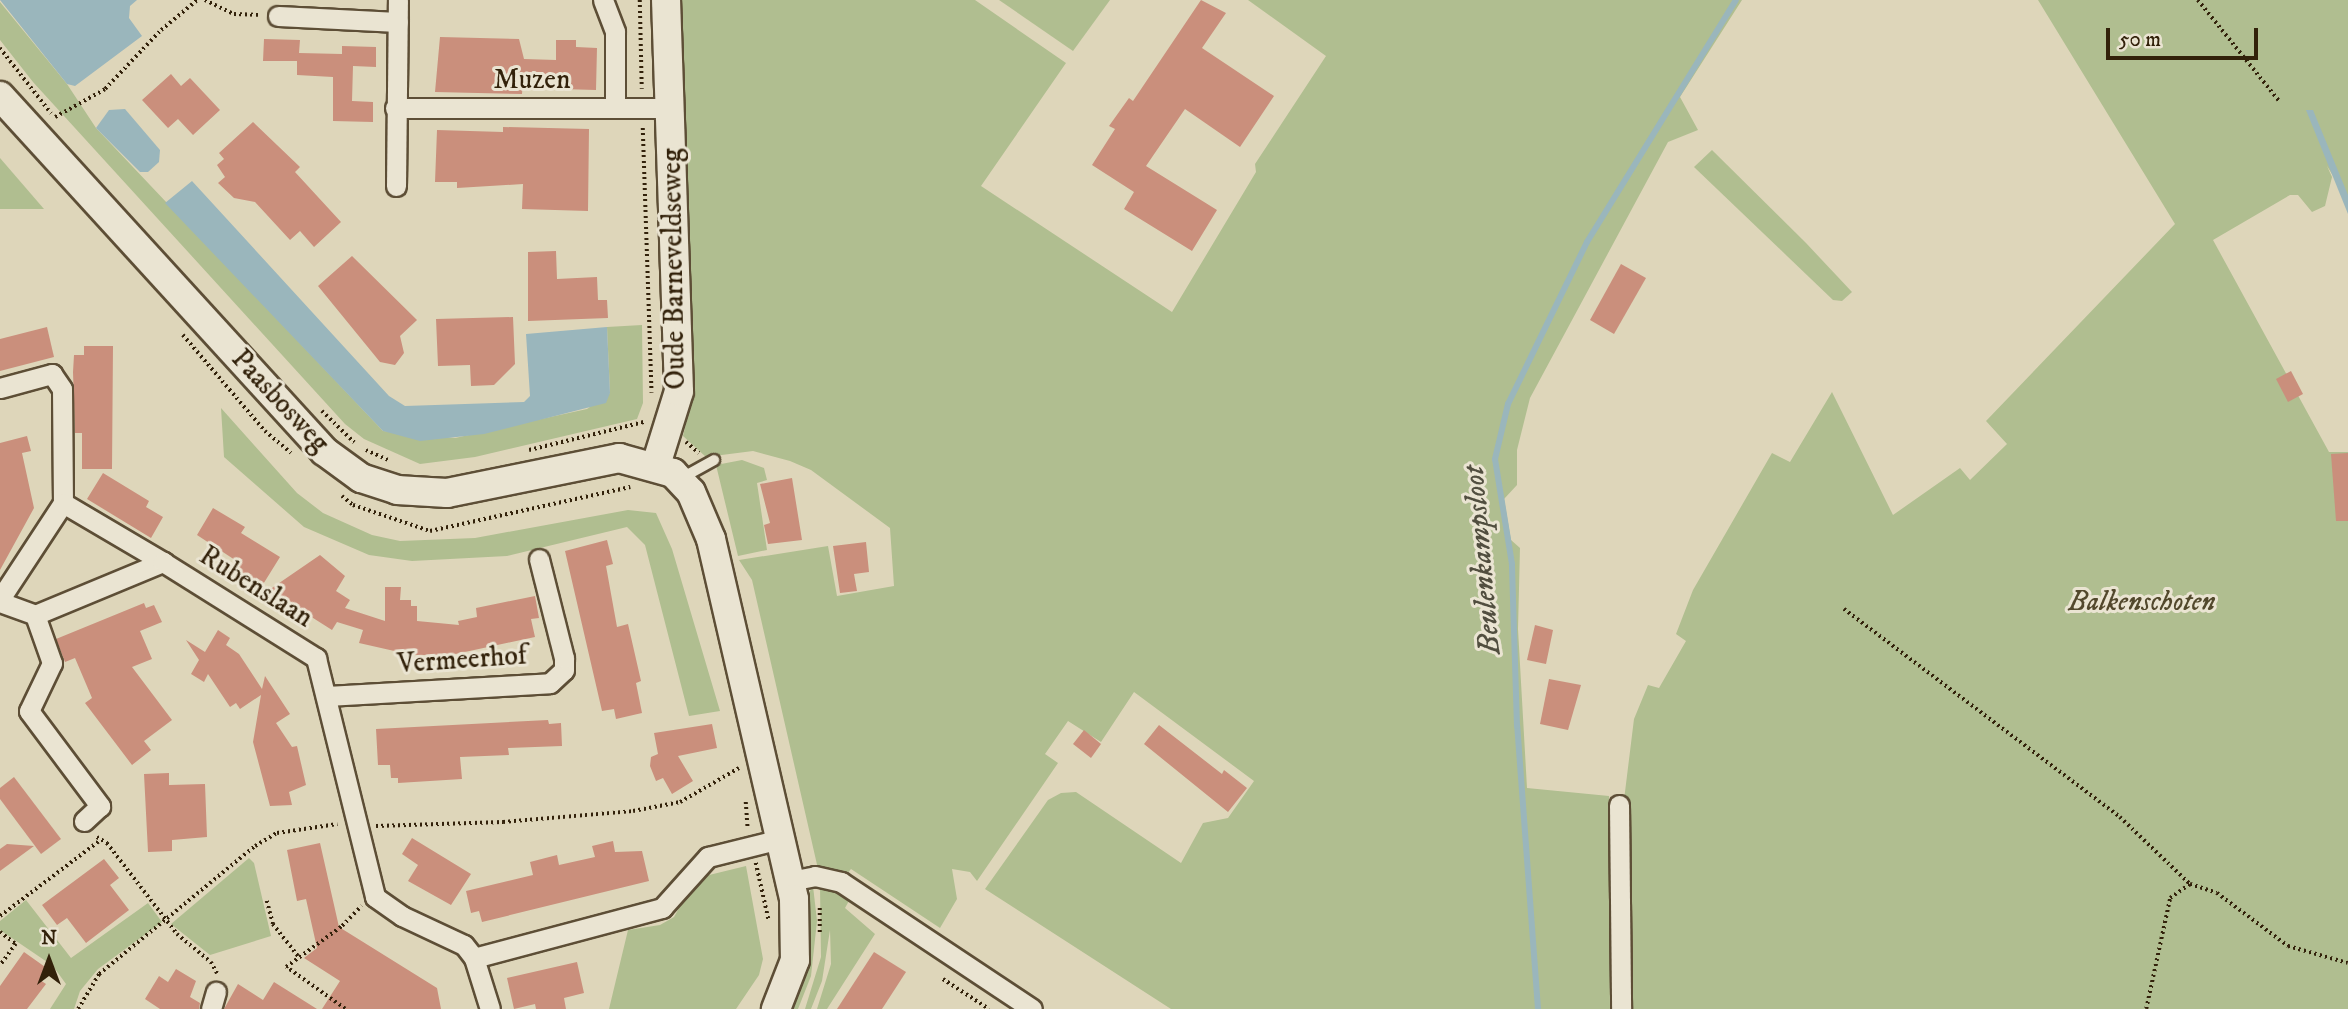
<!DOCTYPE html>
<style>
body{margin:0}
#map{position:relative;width:2348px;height:1009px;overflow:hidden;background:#ded6ba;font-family:"IM FELL DW Pica",serif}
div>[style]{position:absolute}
.green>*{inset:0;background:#b0be90}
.water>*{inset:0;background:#9ab6bc}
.stream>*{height:6px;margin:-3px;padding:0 3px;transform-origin:3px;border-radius:3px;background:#9ab6bc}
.building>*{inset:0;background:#ca8f7c}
.path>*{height:3.5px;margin-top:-1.75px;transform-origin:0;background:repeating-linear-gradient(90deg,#32210a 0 2px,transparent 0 5.5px)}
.roads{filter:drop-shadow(2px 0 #5d4e36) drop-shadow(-2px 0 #5d4e36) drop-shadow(0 2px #5d4e36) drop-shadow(0 -2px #5d4e36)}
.lane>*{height:10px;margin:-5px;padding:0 5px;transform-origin:5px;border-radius:5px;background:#eae4d2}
.street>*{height:19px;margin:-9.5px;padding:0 9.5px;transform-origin:9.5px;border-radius:9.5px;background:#eae4d2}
.secondary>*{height:28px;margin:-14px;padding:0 14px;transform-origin:14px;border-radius:14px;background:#eae4d2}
span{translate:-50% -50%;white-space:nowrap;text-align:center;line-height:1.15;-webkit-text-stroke:6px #eae4d2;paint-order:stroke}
.street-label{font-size:28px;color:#32210a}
.park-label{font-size:28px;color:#52482c;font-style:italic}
.water-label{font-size:30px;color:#514e3f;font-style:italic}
.north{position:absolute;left:14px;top:925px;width:70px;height:70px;-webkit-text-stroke:5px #eae4d2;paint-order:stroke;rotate:0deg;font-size:19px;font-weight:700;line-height:28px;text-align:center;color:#32210a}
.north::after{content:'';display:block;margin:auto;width:24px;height:32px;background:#32210a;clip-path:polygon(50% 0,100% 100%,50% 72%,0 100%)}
.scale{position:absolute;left:2106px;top:28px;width:152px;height:32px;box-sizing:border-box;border:4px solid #32210a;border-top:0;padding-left:9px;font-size:21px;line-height:24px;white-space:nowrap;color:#32210a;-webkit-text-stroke:5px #eae4d2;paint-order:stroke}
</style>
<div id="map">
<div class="green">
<i style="clip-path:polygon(674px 0,975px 0,1066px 63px,981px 186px,1172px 312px,1256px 172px,1255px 164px,1326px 56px,1248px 0,1742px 0,1680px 97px,1698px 130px,1668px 142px,1530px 398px,1517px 450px,1517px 485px,1504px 499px,1511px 540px,1520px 548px,1518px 629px,1527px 788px,1609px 796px,1610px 1009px,1171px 1009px,985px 889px,1048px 800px,1061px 793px,1076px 792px,1181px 863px,1203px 823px,1228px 818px,1254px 781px,1134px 692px,1101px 742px,1068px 721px,1045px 754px,1058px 763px,977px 881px,970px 872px,952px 869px,957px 899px,940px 928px,851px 869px,845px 876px,818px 869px,752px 580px,739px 560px,828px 546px,837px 596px,894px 586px,890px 528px,811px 470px,790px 461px,753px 451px,706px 457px,683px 436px,690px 407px)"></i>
<i style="clip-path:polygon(999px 0,1110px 0,1073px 51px)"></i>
<i style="clip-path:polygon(2038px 0,2348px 0,2348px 200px,2327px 166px,2332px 177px,2325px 206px,2312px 212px,2298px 195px,2290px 195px,2213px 240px,2329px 452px,2348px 452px,2348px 1009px,1627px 1009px,1624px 800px,1634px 719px,1648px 685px,1659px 688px,1686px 641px,1676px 634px,1693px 590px,1772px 453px,1790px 462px,1832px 392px,1893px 515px,1960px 468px,1970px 480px,2007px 444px,1986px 421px,2175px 224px)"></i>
<i style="clip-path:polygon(0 2px,67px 84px,96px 128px,383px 431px,455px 438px,587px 409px,610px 393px,607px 327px,642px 325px,643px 403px,637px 419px,475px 457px,420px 464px,364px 439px,345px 424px,33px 82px,0 40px)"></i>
<i style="clip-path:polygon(1712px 150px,1806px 243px,1852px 292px,1842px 301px,1833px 300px,1694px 167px)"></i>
<i style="clip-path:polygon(0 158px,44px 209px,0 209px)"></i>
<i style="clip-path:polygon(221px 408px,297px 493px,323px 513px,372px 535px,400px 541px,475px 538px,628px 510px,656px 513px,672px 549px,720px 711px,689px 716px,645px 545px,627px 527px,507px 556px,412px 561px,369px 555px,304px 527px,224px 457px)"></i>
<i style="clip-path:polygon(742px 460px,764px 468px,767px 480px,757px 483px,767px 550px,738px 556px,716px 465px)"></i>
<i style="clip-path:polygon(249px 858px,254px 863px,271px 936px,210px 955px,171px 924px)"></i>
<i style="clip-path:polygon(746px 866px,763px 959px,759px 975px,736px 1009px,609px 1009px,628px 930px,660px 925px,674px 917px,692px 885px,705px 876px)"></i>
<i style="clip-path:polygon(828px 885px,850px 899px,845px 908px,875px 934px,827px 1009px,817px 1009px,831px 964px,830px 930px,822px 981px,811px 1009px,805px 1009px,821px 957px,820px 886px)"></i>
<i style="clip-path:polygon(813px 886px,817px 921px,811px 976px,798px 1009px,788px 1009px,805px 900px)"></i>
<i style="clip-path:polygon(26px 900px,71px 958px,148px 903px,162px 922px,98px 969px,80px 991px,74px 1009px,50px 1009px,66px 984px,53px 966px,0 930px,0 921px)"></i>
</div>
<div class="water">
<i style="clip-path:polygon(0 0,137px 0,130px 6px,129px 18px,142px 36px,75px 86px,67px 84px)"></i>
<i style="clip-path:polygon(125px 109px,160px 150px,159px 162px,148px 172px,140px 172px,96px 128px,109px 110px)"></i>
<i style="clip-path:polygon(2306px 110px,2313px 110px,2348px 195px,2348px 214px)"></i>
<i style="clip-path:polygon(192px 181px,389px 396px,405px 406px,524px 402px,530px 396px,526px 334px,607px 327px,610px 393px,606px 403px,484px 434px,420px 441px,383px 431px,165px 203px)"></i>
</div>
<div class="stream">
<i style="left:1538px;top:1009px;width:284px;rotate:-94.2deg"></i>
<i style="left:1517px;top:726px;width:162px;rotate:-91.8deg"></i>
<i style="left:1512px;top:564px;width:106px;rotate:-99.2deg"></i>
<i style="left:1495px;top:459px;width:57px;rotate:-76.7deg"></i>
<i style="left:1508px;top:404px;width:180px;rotate:-64deg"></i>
<i style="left:1587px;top:242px;width:284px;rotate:-58.4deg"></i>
</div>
<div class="building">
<i style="clip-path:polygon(1201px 0,1226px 13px,1202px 48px,1274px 96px,1240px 147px,1185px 109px,1146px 166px,1217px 210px,1192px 251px,1124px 209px,1134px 192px,1092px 165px,1115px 129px,1109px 126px,1129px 98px,1133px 101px)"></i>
<i style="clip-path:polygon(440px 37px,519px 39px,524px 59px,556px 60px,556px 40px,576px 40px,576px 47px,597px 48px,596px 90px,561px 89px,555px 87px,555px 80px,523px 79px,522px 94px,435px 92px)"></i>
<i style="clip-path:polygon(264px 39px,300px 40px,299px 53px,342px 54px,342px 46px,376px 47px,376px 67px,353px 66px,352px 101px,373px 102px,373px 122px,333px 121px,333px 77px,297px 75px,297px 61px,263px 61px)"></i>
<i style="clip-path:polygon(171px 74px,181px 86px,190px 78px,220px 110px,193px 135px,178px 119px,168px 128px,142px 100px)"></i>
<i style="clip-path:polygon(253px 122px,300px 167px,295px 172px,341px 222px,314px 247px,300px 231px,290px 240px,255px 202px,234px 198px,218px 183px,225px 177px,217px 165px,224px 159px,219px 153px)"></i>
<i style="clip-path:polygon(503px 127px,589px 129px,588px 211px,522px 209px,523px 184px,457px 188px,457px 182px,435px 182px,437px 130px,503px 132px)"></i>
<i style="clip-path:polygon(556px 251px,557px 279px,597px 277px,598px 300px,607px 300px,608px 318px,528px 321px,528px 252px)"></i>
<i style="clip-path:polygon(352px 256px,417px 320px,400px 336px,404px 353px,395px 365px,380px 362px,318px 286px)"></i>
<i style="clip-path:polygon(1621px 264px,1646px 278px,1614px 334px,1590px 320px)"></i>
<i style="clip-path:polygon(513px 317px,515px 364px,494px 385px,471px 386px,470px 365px,438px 366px,436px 319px)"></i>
<i style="clip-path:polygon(47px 327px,54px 357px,0 371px,0 339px)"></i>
<i style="clip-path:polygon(84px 346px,113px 346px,112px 469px,82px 469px,82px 433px,75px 433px,73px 372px,74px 355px,84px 355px)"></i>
<i style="clip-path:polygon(2291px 371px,2303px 394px,2288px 402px,2276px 379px)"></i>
<i style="clip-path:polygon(27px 436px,31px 451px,22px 453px,34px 508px,0 570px,0 443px)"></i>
<i style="clip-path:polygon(2348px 453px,2348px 521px,2336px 521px,2331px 454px)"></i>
<i style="clip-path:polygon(103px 473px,149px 501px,146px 507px,163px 517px,151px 538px,87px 499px)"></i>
<i style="clip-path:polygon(792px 478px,802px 540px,768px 544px,764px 525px,770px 523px,760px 484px)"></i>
<i style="clip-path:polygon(213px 508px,245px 527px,241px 533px,280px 557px,262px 586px,231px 567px,235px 560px,197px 535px)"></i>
<i style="clip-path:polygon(607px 540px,613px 564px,606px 566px,617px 627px,628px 624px,641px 681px,636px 683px,642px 713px,616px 719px,614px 709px,602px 711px,565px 551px)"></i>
<i style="clip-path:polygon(866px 542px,869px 572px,854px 574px,857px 591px,840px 593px,833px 546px)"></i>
<i style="clip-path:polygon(320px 555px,345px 576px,336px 591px,350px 600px,345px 608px,385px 621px,385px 587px,401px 587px,400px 600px,411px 600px,411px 606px,417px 606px,417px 621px,459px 625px,458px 621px,477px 617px,476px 608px,535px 596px,539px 618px,531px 619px,535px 637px,451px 655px,412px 655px,359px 643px,363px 630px,337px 622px,332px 630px,269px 590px)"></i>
<i style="clip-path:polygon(144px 603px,146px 608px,154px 605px,162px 622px,140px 631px,152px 659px,132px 667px,172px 720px,144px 741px,151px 750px,132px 765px,85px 703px,92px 698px,75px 658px,65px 662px,56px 639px)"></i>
<i style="clip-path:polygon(1535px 625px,1553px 630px,1546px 664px,1527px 660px)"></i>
<i style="clip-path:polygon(218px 630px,230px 638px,226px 645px,239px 654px,262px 689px,265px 676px,290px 714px,276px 723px,292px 747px,297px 746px,306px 785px,289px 792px,292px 805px,270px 806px,253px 742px,261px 695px,240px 709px,236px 703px,230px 707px,208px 674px,204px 682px,191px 674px,199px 660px,186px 640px,205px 652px)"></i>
<i style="clip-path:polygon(1549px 679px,1581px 685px,1568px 730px,1540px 724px)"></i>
<i style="clip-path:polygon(548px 720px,549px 724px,561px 723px,562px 746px,508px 748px,509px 755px,460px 757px,462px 779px,398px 783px,398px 778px,391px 778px,390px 765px,378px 765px,376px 729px)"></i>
<i style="clip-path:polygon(712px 724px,717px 748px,678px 756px,693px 781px,672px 794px,663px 778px,656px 781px,650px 766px,651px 757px,658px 754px,654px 733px)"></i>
<i style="clip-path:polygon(1159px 725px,1222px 774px,1224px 770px,1247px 788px,1228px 812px,1144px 744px)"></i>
<i style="clip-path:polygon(1084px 730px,1101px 744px,1091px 758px,1073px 744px)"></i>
<i style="clip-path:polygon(169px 773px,169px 785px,205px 784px,207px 837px,172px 840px,172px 851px,148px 852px,144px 774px)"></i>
<i style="clip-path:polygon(14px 777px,61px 839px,41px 854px,0 799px,0 788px)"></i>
<i style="clip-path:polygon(412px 838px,471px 874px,451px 905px,408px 881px,418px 865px,402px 854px)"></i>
<i style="clip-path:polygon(613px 841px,615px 852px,642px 851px,649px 881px,482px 922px,479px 911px,471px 913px,466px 891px,533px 875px,530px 862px,557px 855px,559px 865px,595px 857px,592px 846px)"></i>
<i style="clip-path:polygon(320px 843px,339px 927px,437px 988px,441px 1009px,322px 1009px,340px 981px,304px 958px,317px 948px,306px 899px,297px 901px,287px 850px)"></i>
<i style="clip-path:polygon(7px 844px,34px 846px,0 871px,0 849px)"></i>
<i style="clip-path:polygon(104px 859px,119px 878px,110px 885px,129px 910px,86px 943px,67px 918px,57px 925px,42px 905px)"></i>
<i style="clip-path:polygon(24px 952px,48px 969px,40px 980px,46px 984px,27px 1009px,0 1009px,0 986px)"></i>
<i style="clip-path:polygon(874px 952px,906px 972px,882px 1009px,837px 1009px)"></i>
<i style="clip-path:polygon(577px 962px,584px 993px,564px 998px,566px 1009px,536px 1009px,535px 1004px,514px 1009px,507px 978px)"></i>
<i style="clip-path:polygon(176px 969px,196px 981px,190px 997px,200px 1003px,199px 1009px,160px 1009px,145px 999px,159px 976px,168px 982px)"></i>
<i style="clip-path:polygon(274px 982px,317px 1009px,224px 1009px,238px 984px,263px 1000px)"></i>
</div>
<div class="path">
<i style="left:205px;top:0;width:32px;rotate:26deg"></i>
<i style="left:234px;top:14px;width:25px;rotate:2deg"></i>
<i style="left:640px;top:0;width:89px;rotate:88.7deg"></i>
<i style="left:2198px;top:0;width:131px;rotate:51.2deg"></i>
<i style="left:0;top:48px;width:83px;rotate:51.9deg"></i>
<i style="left:55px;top:117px;width:57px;rotate:-29.2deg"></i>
<i style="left:105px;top:89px;width:81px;rotate:-46.5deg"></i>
<i style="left:161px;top:30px;width:47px;rotate:-39.8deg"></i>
<i style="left:643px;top:128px;width:265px;rotate:88.1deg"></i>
<i style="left:183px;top:335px;width:126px;rotate:49.5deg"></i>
<i style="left:265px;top:431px;width:34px;rotate:40deg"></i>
<i style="left:322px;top:411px;width:45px;rotate:44.1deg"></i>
<i style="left:686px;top:442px;width:17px;rotate:40deg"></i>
<i style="left:366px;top:450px;width:24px;rotate:24deg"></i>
<i style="left:529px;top:450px;width:118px;rotate:-13.7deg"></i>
<i style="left:342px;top:496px;width:14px;rotate:39deg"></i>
<i style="left:353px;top:505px;width:81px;rotate:18.7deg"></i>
<i style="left:430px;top:531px;width:205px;rotate:-12.4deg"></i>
<i style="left:1844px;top:609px;width:346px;rotate:37deg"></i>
<i style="left:2120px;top:817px;width:97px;rotate:43.7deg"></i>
<i style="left:746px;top:802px;width:27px;rotate:86deg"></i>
<i style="left:376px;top:826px;width:127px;rotate:-1.8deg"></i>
<i style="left:503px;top:822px;width:130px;rotate:-4.8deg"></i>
<i style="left:633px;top:811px;width:48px;rotate:-10.8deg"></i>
<i style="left:680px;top:802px;width:68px;rotate:-30deg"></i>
<i style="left:97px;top:837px;width:12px;rotate:31deg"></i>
<i style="left:107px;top:843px;width:115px;rotate:52.4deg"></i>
<i style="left:177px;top:934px;width:44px;rotate:39.5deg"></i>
<i style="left:211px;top:962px;width:13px;rotate:61deg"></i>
<i style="left:756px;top:863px;width:59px;rotate:77.4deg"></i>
<i style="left:267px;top:901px;width:24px;rotate:75deg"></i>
<i style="left:273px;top:924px;width:42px;rotate:51.8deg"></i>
<i style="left:820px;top:908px;width:27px;rotate:90deg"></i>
<i style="left:0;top:916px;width:124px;rotate:-37.1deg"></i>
<i style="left:0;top:932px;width:20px;rotate:37deg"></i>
<i style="left:16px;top:944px;width:27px;rotate:126deg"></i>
<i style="left:943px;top:979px;width:55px;rotate:33.1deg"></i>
<i style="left:78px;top:1009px;width:41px;rotate:-59deg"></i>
<i style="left:99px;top:974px;width:202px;rotate:-39.4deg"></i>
<i style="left:255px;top:846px;width:26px;rotate:-31deg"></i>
<i style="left:277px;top:833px;width:61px;rotate:-8.5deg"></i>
<i style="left:345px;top:1009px;width:72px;rotate:-144.6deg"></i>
<i style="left:286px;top:967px;width:69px;rotate:-36.2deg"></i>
<i style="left:342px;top:926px;width:28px;rotate:-46deg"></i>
<i style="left:2146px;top:1009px;width:114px;rotate:-77.8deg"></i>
<i style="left:2170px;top:898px;width:24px;rotate:-35deg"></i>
<i style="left:2190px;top:884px;width:28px;rotate:18deg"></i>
<i style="left:2217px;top:893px;width:89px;rotate:36.7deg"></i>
<i style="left:2288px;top:946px;width:62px;rotate:15.8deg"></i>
</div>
<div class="roads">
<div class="lane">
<i style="left:680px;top:479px;width:39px;rotate:-29deg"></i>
</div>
<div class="street">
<i style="left:603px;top:0;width:34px;rotate:69deg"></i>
<i style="left:615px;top:32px;width:76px;rotate:90deg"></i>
<i style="left:278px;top:16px;width:120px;rotate:2.9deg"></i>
<i style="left:395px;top:108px;width:275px"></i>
<i style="left:396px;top:186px;width:186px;rotate:-89.4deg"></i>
<i style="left:0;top:388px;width:54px;rotate:-15.1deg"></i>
<i style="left:52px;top:374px;width:18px;rotate:56deg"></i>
<i style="left:62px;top:389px;width:114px;rotate:89.5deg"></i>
<i style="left:63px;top:503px;width:115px;rotate:123.3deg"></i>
<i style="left:63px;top:503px;width:116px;rotate:30.5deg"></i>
<i style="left:0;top:602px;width:37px;rotate:20deg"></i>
<i style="left:35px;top:615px;width:139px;rotate:-22.5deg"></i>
<i style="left:163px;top:562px;width:181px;rotate:32.1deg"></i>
<i style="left:316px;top:658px;width:246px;rotate:76.1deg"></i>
<i style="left:375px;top:897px;width:33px;rotate:35deg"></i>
<i style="left:402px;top:916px;width:68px;rotate:25.1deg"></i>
<i style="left:464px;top:945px;width:16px;rotate:52deg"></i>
<i style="left:474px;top:958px;width:53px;rotate:72.6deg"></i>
<i style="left:35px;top:615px;width:51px;rotate:70.5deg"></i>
<i style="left:52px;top:663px;width:53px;rotate:115.6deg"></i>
<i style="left:29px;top:711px;width:119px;rotate:53.2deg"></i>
<i style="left:100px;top:806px;width:22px;rotate:137deg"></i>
<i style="left:327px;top:696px;width:223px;rotate:-3.3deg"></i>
<i style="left:550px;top:683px;width:19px;rotate:-43deg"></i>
<i style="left:564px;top:670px;width:12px;rotate:-90deg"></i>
<i style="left:564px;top:658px;width:102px;rotate:-104.2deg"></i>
<i style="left:1619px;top:805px;width:204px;rotate:89.4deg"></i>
<i style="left:790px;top:881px;width:25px;rotate:-11deg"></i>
<i style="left:815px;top:876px;width:27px;rotate:13deg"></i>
<i style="left:841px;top:882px;width:229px;rotate:33.6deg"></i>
<i style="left:474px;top:958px;width:195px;rotate:-14.9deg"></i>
<i style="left:662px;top:908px;width:69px;rotate:-48deg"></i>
<i style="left:708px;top:857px;width:74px;rotate:-14deg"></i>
<i style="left:211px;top:1009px;width:18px;rotate:-74deg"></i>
</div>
<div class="secondary">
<i style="left:0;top:96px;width:481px;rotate:47.6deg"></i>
<i style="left:324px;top:451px;width:46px;rotate:36.1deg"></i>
<i style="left:361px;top:478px;width:38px;rotate:18deg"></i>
<i style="left:397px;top:490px;width:50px;rotate:3.4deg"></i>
<i style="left:447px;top:493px;width:176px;rotate:-11.5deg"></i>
<i style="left:619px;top:458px;width:56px;rotate:15.5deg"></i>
<i style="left:673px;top:473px;width:26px;rotate:47deg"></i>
<i style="left:691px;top:492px;width:51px;rotate:66.9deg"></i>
<i style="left:711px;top:539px;width:369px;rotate:77deg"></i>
<i style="left:794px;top:899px;width:61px;rotate:89.1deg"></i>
<i style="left:795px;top:960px;width:53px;rotate:111.2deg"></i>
<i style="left:656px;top:465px;width:77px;rotate:-72.7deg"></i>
<i style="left:679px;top:391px;width:391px;rotate:-91.9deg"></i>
</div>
</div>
<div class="street-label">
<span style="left:532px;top:80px">Muzen</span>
<span style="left:674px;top:269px;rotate:-91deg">Oude Barneveldseweg</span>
<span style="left:280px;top:401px;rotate:47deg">Paasbosweg</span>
<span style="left:256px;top:587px;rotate:32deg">Rubenslaan</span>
<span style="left:462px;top:660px;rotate:-4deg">Vermeerhof</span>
</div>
<div class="park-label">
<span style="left:2142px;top:602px">Balkenschoten</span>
</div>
<div class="water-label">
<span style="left:1483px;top:560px;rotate:-95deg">Beulenkampsloot</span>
</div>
<div class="north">N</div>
<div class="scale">50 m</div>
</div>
